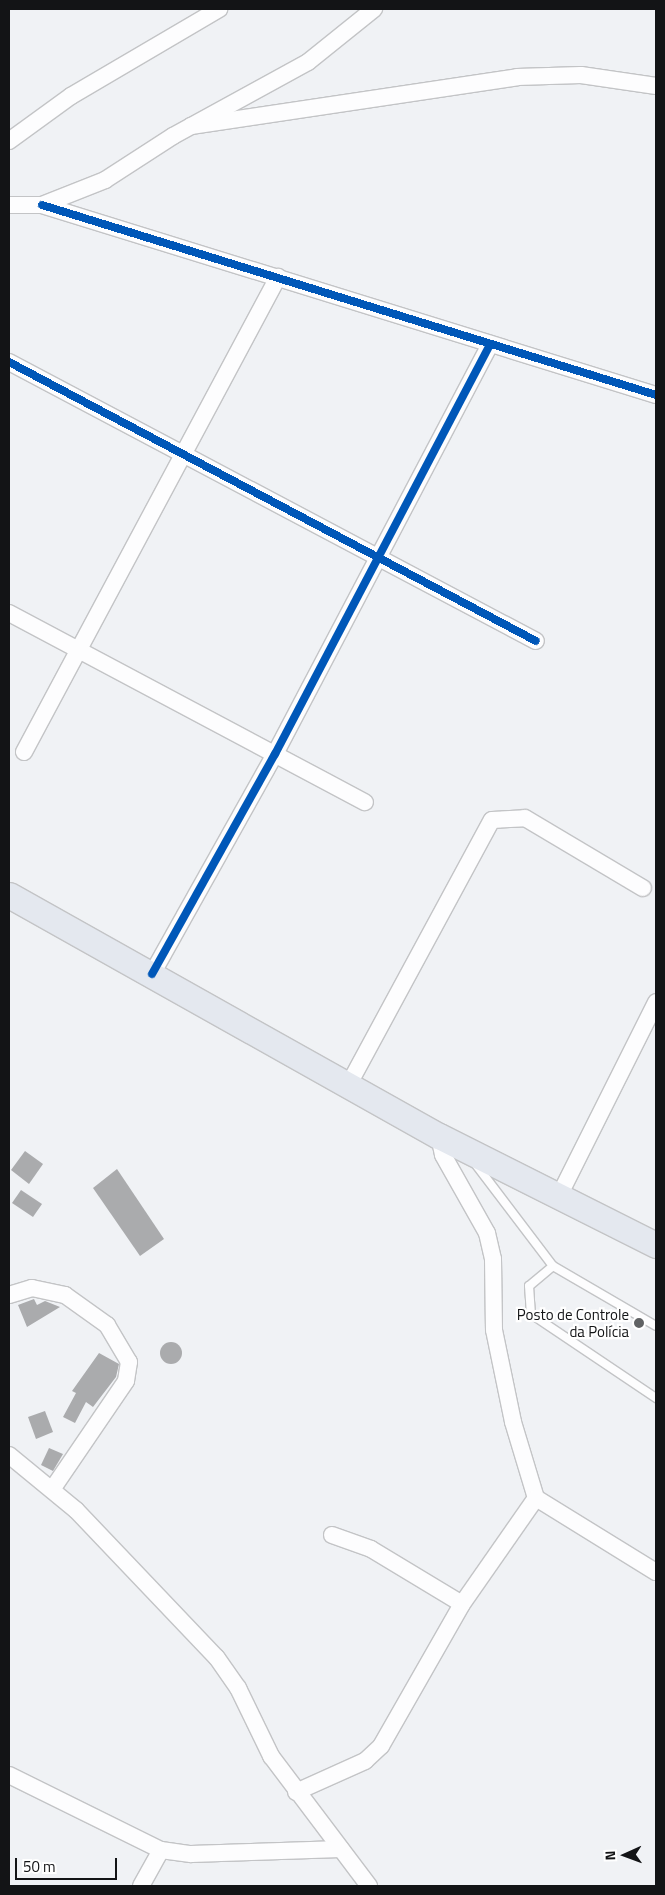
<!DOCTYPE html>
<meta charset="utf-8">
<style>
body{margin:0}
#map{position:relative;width:665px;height:1895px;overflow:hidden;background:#f0f2f5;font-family:"Titillium Web",sans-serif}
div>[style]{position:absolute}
.building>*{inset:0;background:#aaabad}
.round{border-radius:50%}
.roads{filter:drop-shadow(1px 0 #c3c4c6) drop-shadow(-1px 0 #c3c4c6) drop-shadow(0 1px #c3c4c6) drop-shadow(0 -1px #c3c4c6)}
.service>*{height:8px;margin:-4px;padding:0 4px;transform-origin:4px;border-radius:4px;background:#fdfdfe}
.minor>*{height:16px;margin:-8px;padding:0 8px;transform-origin:8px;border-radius:8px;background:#fdfdfe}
.primary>*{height:25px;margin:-12.5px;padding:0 12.5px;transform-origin:12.5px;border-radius:12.5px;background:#e4e8ef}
.cycleway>*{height:8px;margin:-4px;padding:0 4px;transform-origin:4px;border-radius:4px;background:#0057b8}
.dots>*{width:14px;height:14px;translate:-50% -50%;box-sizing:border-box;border:2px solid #fff;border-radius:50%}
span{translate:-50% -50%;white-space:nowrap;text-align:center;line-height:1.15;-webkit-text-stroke:4.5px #fff;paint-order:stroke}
.poi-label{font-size:15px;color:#131416}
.right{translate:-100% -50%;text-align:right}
.frame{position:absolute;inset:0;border:10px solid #131416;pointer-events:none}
.north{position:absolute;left:600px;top:1830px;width:50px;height:50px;-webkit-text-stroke:4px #fff;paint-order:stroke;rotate:268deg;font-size:14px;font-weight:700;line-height:20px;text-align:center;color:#131416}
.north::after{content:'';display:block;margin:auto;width:18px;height:22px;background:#131416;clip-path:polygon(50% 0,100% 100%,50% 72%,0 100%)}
.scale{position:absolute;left:15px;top:1858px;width:102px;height:22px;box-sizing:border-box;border:2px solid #131416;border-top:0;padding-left:6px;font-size:15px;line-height:18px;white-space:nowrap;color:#131416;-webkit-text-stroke:4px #fff;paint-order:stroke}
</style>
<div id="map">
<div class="building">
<i style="clip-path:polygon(25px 1151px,43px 1164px,29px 1184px,11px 1170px)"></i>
<i style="clip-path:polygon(117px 1169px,164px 1239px,140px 1256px,93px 1188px)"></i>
<i style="clip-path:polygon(21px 1190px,42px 1204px,33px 1217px,12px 1203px)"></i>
<i style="clip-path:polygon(34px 1299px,37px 1305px,45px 1301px,60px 1307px,27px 1327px,18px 1305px)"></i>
<i class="round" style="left:160px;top:1342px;width:22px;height:22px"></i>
<i style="clip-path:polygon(99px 1353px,119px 1364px,116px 1377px,93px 1407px,86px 1402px,75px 1423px,63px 1417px,76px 1393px,72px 1391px)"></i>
<i style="clip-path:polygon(45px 1411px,53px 1432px,36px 1439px,28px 1417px)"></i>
<i style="clip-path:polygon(49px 1448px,63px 1454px,53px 1471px,41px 1465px)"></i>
</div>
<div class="roads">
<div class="service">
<i style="left:474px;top:1162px;width:131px;rotate:52.8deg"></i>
<i style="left:553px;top:1266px;width:119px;rotate:30.2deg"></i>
<i style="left:553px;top:1266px;width:31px;rotate:140deg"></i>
<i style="left:529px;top:1286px;width:28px;rotate:86deg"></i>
<i style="left:531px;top:1314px;width:151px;rotate:33.9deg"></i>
</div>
<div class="minor">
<i style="left:191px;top:126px;width:330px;rotate:-8.5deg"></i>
<i style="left:517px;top:77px;width:64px;rotate:-1.8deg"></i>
<i style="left:581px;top:75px;width:76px;rotate:8.3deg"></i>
<i style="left:9px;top:141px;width:77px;rotate:-36deg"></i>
<i style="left:71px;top:96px;width:172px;rotate:-30.4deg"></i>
<i style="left:9px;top:205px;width:33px"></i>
<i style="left:42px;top:205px;width:68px;rotate:-21.6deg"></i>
<i style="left:105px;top:180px;width:81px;rotate:-32.9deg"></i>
<i style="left:173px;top:136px;width:154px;rotate:-28.7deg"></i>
<i style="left:308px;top:62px;width:85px;rotate:-38.8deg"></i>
<i style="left:42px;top:205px;width:643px;rotate:17.19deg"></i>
<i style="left:9px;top:362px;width:596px;rotate:27.9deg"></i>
<i style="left:9px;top:613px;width:403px;rotate:28deg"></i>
<i style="left:24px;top:752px;width:539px;rotate:-61.86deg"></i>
<i style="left:152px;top:974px;width:252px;rotate:-60.8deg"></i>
<i style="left:275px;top:754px;width:463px;rotate:-62.3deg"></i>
<i style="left:349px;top:1084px;width:300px;rotate:-61.6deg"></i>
<i style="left:492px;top:820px;width:33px;rotate:-3deg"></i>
<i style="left:525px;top:818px;width:137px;rotate:30.7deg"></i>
<i style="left:439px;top:1136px;width:19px;rotate:78deg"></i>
<i style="left:443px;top:1155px;width:90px;rotate:60.6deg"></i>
<i style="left:487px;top:1233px;width:27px;rotate:77deg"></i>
<i style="left:493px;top:1259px;width:71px;rotate:89.2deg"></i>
<i style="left:494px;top:1330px;width:94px;rotate:78.3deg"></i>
<i style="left:513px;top:1422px;width:79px;rotate:73.2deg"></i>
<i style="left:536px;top:1498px;width:141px;rotate:31.7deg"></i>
<i style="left:559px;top:1196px;width:217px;rotate:-63.4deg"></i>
<i style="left:9px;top:1295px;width:24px;rotate:-17deg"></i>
<i style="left:32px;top:1288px;width:34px;rotate:12deg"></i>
<i style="left:65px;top:1295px;width:52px;rotate:35.5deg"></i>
<i style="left:107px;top:1325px;width:43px;rotate:59.3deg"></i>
<i style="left:129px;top:1362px;width:19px;rotate:99deg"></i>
<i style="left:126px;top:1381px;width:130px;rotate:124.3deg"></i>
<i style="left:9px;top:1455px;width:87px;rotate:39.4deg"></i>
<i style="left:76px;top:1510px;width:204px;rotate:46.4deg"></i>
<i style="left:217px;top:1658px;width:37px;rotate:55deg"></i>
<i style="left:238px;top:1688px;width:76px;rotate:64.1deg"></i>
<i style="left:271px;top:1756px;width:163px;rotate:53deg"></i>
<i style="left:332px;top:1535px;width:41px;rotate:19.7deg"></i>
<i style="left:371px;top:1549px;width:106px;rotate:31.1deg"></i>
<i style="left:9px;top:1775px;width:169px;rotate:26.3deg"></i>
<i style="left:161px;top:1850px;width:30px;rotate:8deg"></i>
<i style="left:191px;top:1854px;width:150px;rotate:-1.9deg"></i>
<i style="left:296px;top:1792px;width:76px;rotate:-24.2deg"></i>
<i style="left:365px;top:1761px;width:22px;rotate:-43deg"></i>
<i style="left:381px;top:1746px;width:163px;rotate:-60.3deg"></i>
<i style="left:462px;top:1604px;width:129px;rotate:-55.1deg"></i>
<i style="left:141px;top:1886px;width:41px;rotate:-60.9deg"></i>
</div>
<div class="primary">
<i style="left:9px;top:895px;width:493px;rotate:29.3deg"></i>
<i style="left:439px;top:1136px;width:243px;rotate:26.7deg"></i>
</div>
</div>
<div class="cycleway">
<i style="left:42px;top:205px;width:643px;rotate:17.19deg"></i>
<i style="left:9px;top:362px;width:596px;rotate:27.9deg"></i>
<i style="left:152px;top:974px;width:252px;rotate:-60.8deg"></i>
<i style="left:275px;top:754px;width:463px;rotate:-62.3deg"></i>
</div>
<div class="dots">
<i style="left:639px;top:1323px;background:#606264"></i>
</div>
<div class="poi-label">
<span class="right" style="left:629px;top:1323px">Posto de Controle<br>da Polícia</span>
</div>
<div class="frame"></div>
<div class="north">N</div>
<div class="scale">50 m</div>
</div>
